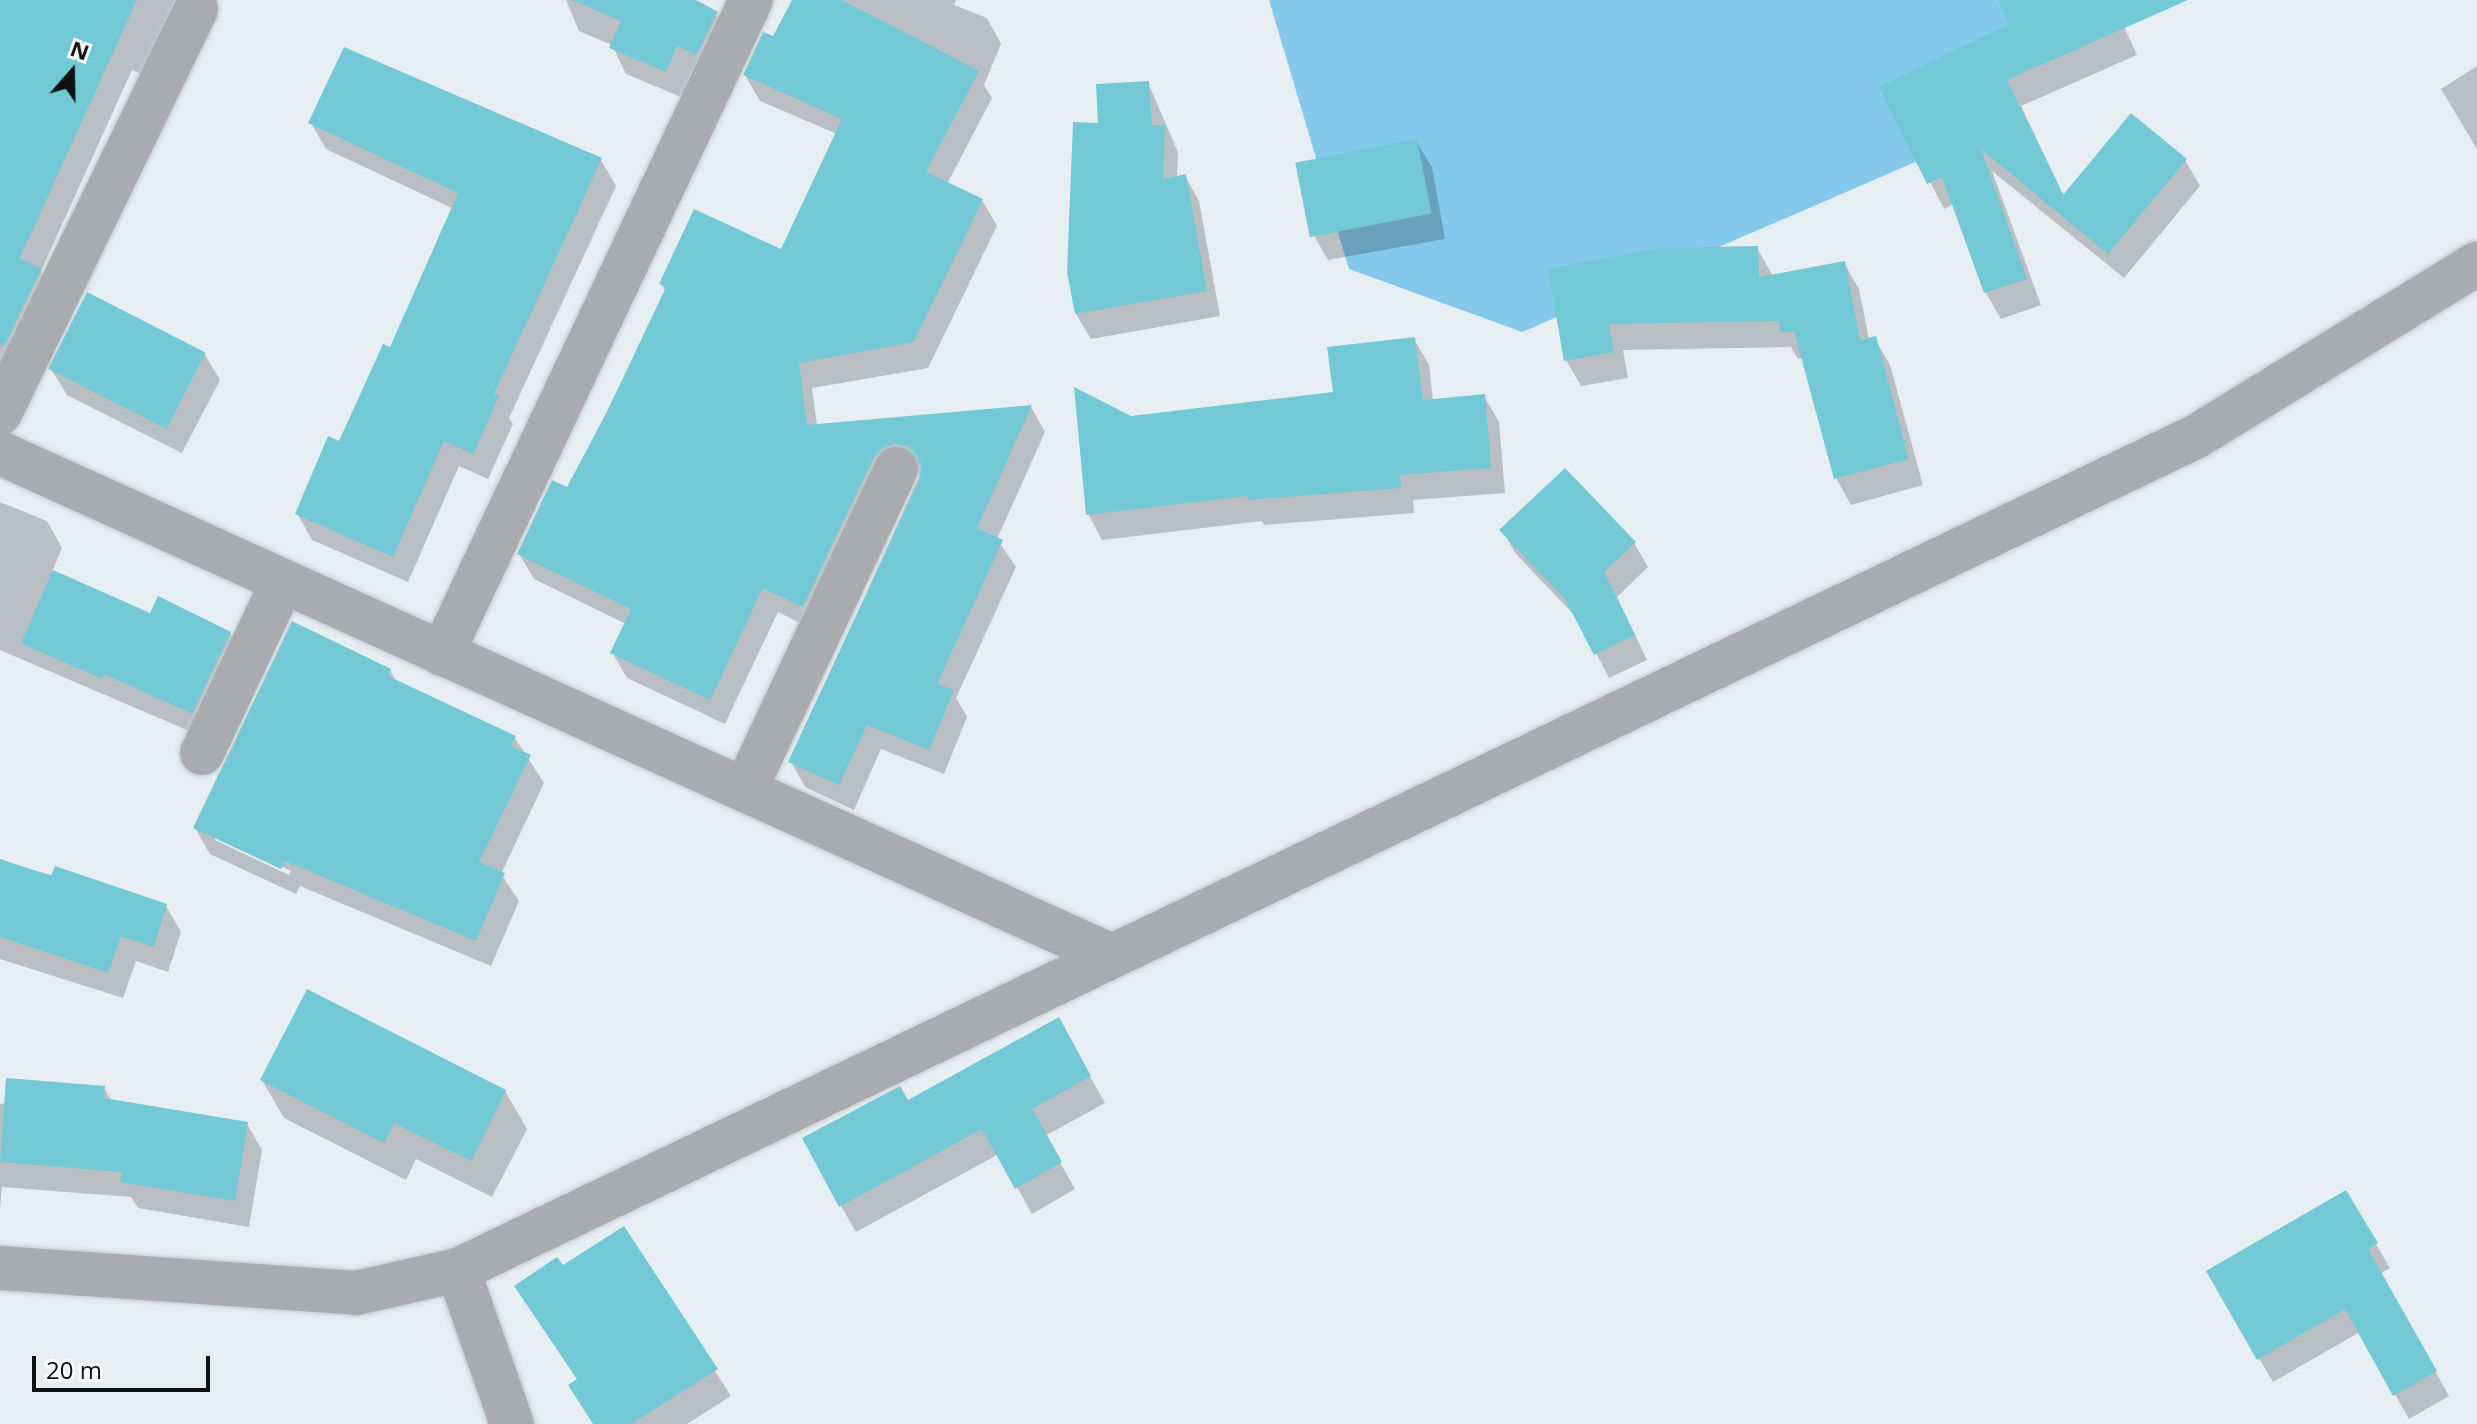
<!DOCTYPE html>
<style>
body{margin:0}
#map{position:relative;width:2477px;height:1424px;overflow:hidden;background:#e7eef2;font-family:"Open Sans",sans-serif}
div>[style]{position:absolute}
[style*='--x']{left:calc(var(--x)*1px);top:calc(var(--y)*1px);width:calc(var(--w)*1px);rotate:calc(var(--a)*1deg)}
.forest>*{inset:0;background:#84c9ec}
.shadow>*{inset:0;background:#0003}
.building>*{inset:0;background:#72c9d5;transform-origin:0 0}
.roads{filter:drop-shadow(0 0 2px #c4cace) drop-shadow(0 0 2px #c4cace)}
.minor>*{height:44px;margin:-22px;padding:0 22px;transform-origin:22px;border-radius:22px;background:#aaabae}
span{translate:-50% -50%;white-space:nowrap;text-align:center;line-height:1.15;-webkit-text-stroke:6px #f6fbfe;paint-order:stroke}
.north{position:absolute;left:32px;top:32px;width:80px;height:80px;-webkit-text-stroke:6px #f6fbfe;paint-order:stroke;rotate:20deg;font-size:22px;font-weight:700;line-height:32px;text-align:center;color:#0e1012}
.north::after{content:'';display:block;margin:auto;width:28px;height:36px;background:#0e1012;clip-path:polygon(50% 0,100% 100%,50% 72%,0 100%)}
.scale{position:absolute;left:32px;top:1356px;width:178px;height:36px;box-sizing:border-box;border:4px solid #0e1012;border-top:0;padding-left:10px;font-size:24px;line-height:28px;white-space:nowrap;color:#0e1012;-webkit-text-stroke:6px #f6fbfe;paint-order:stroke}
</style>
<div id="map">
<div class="forest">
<i style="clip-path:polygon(1269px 0,2032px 0,1934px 154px,1522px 332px,1349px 269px)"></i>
</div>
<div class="shadow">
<i style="clip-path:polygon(11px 0,175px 0,143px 75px,132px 70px,41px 271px,56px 297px,20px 371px,0 362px,0 26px)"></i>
<i style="clip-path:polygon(566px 0,684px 0,716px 14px,731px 40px,712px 80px,692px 71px,681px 97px,626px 74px,612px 45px,579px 31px)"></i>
<i style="clip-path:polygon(793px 0,956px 0,954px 5px,987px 18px,1001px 44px,984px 85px,992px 98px,947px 184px,982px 200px,997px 226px,928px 368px,812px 388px,817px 426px,1031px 407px,1045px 432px,997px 539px,1016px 567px,956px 698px,967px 717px,944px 774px,881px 749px,854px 810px,805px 787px,791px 762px,920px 474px,910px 469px,818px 632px,778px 612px,725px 724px,627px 678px,612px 652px,626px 624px,534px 579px,519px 554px,568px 490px,666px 292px,661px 284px,782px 252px,837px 134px,760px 101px,745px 75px,774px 39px)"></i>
<i style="clip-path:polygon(2000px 0,2112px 0,2137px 55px,2021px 106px,2064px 196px,2185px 160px,2200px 186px,2124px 278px,1992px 171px,2041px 305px,2001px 319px,1986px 293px,1954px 204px,1944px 209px,1882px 88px,2011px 25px)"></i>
<i style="clip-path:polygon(2477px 66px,2477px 149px,2441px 89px)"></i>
<i style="clip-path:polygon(1148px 83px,1178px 152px,1177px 178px,1185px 176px,1199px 201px,1220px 316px,1091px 339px,1076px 314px)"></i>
<i style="clip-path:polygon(311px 123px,601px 160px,616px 186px,509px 418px,513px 424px,488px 479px,459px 466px,408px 582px,312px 540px,297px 513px,391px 350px,454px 209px,326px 149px)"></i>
<i style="clip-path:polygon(1416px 141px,1432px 167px,1445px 239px,1328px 260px,1313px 234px)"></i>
<i style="clip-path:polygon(1757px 248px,1773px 276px,1844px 263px,1859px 289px,1869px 340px,1875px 339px,1890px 365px,1923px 485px,1851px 505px,1836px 478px,1803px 358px,1798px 359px,1791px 347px,1623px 350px,1628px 378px,1581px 386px,1566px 360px,1550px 270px)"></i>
<i style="clip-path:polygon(1414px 339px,1429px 365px,1433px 401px,1484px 396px,1499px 422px,1505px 493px,1413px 500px,1414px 513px,1264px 525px,1262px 521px,1102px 540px,1088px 514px,1130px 418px,1335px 393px)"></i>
<i style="clip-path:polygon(204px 353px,220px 380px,182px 453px,67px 395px,51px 369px)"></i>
<i style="clip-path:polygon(0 502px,47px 521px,62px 548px,52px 572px,151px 615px,230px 633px,245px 660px,208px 739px,0 650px)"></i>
<i style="clip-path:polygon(1502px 530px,1634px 543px,1648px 567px,1617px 597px,1647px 660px,1609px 678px,1578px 619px,1516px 554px)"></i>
<i style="clip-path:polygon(evenodd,390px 670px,397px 683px,515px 738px,544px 783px,501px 874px,519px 901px,491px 966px,300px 886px,296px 894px,210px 854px,195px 828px,390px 670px,215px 836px,291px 871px,289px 875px,215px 840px,215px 836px)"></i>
<i style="clip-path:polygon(0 861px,166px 906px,181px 932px,168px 972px,136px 961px,123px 998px,0 959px)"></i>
<i style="clip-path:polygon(1073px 1046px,1105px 1103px,1045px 1136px,1075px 1189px,1032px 1214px,999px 1154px,856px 1232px,841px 1206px,907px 1102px)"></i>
<i style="clip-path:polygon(262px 1080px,505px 1091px,527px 1129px,492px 1197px,416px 1159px,406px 1180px,284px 1118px)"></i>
<i style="clip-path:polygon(104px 1088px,112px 1101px,247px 1124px,262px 1150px,249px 1227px,138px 1208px,131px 1197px,2px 1187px,0 1208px,0 1104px)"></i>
<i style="clip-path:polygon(2345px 1192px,2390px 1268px,2380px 1274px,2449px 1396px,2409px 1419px,2360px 1332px,2273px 1382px,2209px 1272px)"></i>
<i style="clip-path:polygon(624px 1229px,731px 1396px,687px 1424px,594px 1424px,578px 1381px,517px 1287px,562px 1268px)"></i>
</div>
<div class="building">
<i style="clip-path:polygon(0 0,137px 0,20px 258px,42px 269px,5px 346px,0 344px)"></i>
<i style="clip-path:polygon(572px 0,696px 0,718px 12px,697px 55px,677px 46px,666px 72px,609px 48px,621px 21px)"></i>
<i style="clip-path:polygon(792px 0,842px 0,979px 71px,926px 172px,983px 199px,914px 342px,799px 363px,807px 425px,1032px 405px,977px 528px,1003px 540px,937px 684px,954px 690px,929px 750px,867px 725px,839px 785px,788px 762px,919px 480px,921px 466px,907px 447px,893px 444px,874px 458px,803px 607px,763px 588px,710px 700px,610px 653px,631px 609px,517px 554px,552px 480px,567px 487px,608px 410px,666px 287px,659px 284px,694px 209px,781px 249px,842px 119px,743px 75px,763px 32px,773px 36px)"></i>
<i style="clip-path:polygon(1998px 0,2188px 0,2007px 80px,2063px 195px,2131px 113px,2187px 159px,2108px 254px,1981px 149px,2027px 279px,1984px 293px,1942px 177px,1927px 184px,1879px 87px,2009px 24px)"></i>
<i style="clip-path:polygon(344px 47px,602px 158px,494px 394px,499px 396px,473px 454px,444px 441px,393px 557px,295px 514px,328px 436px,339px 441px,383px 344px,390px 347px,458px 193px,308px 123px)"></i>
<i style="clip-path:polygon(1149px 81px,1152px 125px,1165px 125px,1163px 179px,1186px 174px,1207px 291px,1075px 314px,1067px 272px,1073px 122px,1098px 123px,1096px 84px)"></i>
<i style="left:1417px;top:139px;width:76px;height:124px;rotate:79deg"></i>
<i style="clip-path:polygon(1758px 246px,1759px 277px,1845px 261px,1860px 340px,1876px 336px,1909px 459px,1834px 479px,1794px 331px,1781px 333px,1779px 321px,1609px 324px,1614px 352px,1564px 361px,1548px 269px,1659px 248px)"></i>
<i style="left:87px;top:292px;width:133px;height:86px;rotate:27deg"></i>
<i style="clip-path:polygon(1415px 337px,1423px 400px,1485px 394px,1491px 468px,1400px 475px,1401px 488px,1248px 500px,1247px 496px,1086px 515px,1074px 387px,1131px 416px,1333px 392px,1327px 347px)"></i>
<i style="clip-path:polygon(1565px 468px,1636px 542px,1604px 572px,1635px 635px,1594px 655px,1565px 599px,1499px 530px)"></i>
<i style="clip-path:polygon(53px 570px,150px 613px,158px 596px,231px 632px,193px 714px,104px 674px,102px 679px,21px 643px)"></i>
<i style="clip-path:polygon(292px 621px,391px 669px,388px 676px,516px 736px,511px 746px,531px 755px,479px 862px,505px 873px,476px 941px,285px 861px,281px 869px,193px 828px)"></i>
<i style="clip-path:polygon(0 859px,51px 876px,55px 866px,167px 904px,154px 947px,121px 936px,108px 973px,0 937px)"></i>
<i style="clip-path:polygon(307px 989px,506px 1090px,471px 1161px,394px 1123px,384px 1143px,260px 1080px)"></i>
<i style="clip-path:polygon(1059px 1017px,1091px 1076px,1032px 1109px,1062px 1162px,1015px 1189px,982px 1129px,839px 1207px,802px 1138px,900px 1086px,908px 1100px)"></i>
<i style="clip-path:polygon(6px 1078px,105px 1086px,104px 1098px,248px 1122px,235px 1201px,120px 1182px,122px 1172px,0 1162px)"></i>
<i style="clip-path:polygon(2346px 1190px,2378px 1243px,2368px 1249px,2437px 1371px,2393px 1396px,2345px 1309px,2257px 1360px,2206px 1271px)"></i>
<i style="clip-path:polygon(624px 1226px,718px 1369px,631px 1424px,593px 1424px,568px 1385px,577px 1379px,514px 1286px,557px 1257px,563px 1265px)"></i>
</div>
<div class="roads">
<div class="minor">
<i style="--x:0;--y:413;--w:449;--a:-64.1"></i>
<i style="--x:0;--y:453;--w:1220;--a:24.34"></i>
<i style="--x:442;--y:654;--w:723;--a:-64.71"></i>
<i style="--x:202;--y:753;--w:190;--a:-64.8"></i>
<i style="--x:745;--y:790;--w:355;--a:-64.8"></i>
<i style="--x:0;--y:1268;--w:357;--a:4"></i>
<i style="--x:356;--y:1293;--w:105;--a:-12.7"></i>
<i style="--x:458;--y:1270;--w:1929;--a:-25.62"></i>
<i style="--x:2197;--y:436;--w:329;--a:-31.6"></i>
<i style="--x:458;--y:1270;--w:163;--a:70.7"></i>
</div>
</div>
<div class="north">N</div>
<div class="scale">20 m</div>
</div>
